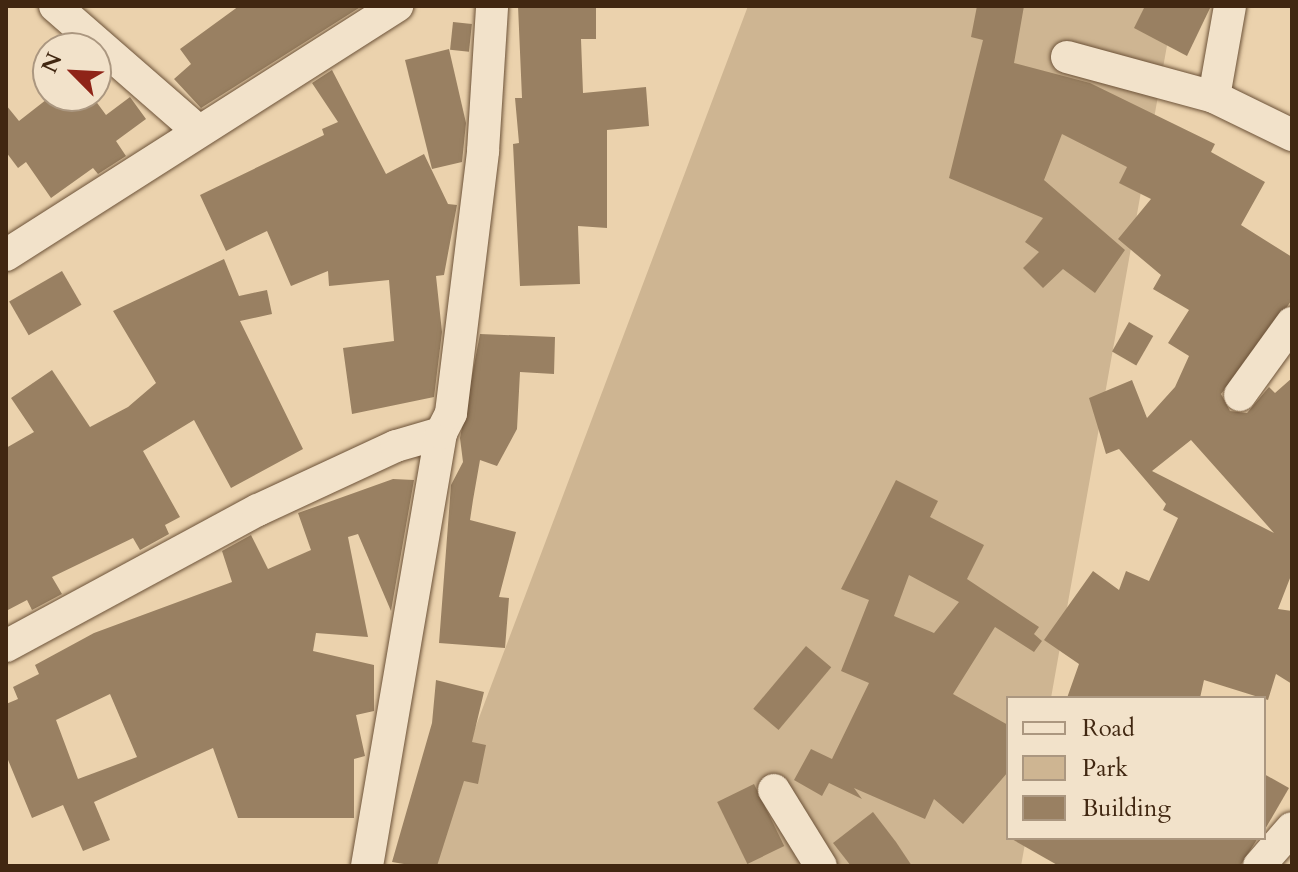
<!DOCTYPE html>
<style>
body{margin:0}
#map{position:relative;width:1298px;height:872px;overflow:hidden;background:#ebd2ad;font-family:Cardo,serif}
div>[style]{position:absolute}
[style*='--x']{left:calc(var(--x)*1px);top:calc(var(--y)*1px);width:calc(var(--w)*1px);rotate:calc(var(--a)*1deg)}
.green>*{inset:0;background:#ceb592}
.building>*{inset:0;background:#998062;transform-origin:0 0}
.roads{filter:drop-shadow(0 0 2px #6c5238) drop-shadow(0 0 2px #6c5238)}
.street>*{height:32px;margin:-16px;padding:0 16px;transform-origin:16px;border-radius:16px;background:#f2e2ca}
span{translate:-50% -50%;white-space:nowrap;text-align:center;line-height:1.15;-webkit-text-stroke:6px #f2e2ca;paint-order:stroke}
.frame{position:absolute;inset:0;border:8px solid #412711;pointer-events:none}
.legend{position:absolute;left:1006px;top:696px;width:260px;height:144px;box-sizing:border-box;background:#f2e2ca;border:2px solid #ab9780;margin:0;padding:10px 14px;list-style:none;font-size:24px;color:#412711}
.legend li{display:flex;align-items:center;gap:16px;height:40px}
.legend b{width:40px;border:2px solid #ab9780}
.north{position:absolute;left:32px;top:32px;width:80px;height:80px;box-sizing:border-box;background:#f2e2ca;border:2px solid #ab9780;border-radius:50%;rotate:294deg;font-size:22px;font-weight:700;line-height:32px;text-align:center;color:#412711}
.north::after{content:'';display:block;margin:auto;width:28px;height:36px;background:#8f2418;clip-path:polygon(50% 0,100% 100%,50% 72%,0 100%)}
</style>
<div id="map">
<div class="green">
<i style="clip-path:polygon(748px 6px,1174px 6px,1051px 698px,1008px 698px,1008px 838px,1026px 838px,1021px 866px,423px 866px)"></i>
</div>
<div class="building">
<i style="clip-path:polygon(239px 6px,362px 6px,201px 108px,174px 79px,191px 64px,180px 49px)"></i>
<i style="clip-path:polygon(518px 6px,596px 6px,596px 39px,581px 39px,583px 93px,646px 87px,649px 126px,607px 130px,607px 228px,578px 226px,580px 284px,520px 286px,513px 144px,519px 143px,515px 98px,522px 98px)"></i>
<i style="clip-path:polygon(evenodd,977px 6px,1024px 6px,1014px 63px,1090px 83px,1215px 144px,1211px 152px,1265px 182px,1241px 225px,1292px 257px,1292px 300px,1221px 394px,1230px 411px,1247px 413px,1269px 387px,1275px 393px,1292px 378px,1292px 573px,1278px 609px,1292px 611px,1292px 684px,1276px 674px,1268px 700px,1204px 680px,1200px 698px,1067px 698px,1079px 664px,1044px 640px,1093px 571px,1119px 590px,1126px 571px,1149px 581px,1178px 518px,1163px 510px,1166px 504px,1119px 449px,1106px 454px,1089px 398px,1132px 380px,1147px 418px,1175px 387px,1189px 356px,1168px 343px,1189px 310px,1153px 289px,1161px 275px,1118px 239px,1151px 199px,1119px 183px,1127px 167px,1062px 134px,1044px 180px,1125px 250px,1095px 293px,1063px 269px,1043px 288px,1023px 268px,1039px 252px,1025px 242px,1043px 218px,949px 178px,983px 40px,971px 37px,977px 6px,1191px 440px,1274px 533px,1152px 471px,1191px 440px)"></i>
<i style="clip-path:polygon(1145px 6px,1211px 6px,1187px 56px,1134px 28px)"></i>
<i style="left:453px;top:22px;width:19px;height:28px;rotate:6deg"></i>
<i style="clip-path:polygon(449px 49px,466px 123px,462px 162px,432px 169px,405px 60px)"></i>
<i style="clip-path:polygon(332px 70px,386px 174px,424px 154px,448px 204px,457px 205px,444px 275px,436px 276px,442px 332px,434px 397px,352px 414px,343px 348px,394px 341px,389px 280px,329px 286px,328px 271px,291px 286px,267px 231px,226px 251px,200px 195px,324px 135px,322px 129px,338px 122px,312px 83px)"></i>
<i style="clip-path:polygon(51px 96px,92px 96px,106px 115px,130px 97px,146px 119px,116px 141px,126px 156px,98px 174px,93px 168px,51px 198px,26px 162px,18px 168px,6px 152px,6px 105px,19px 121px)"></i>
<i style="clip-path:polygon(224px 259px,239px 296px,267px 290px,272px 314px,240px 321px,303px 449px,231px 488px,194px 420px,143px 451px,180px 517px,165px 525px,169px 534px,140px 550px,133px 538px,52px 577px,62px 594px,32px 610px,27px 600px,6px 611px,6px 448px,34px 432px,11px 398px,52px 370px,90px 427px,128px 407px,156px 383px,113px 311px)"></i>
<i style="left:62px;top:271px;width:39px;height:61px;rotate:60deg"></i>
<i style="left:1129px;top:322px;width:28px;height:34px;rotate:30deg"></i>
<i style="clip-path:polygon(480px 334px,555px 337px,554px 374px,520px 372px,517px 429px,497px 466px,480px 460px,473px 500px,470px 520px,516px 532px,499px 597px,509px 598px,505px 648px,439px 643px,451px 485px,463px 462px,460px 438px)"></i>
<i style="clip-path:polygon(evenodd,393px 479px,414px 480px,391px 611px,358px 534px,348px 537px,368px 637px,316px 633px,313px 651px,374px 665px,374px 711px,356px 715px,365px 756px,354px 759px,354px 818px,238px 818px,213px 748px,94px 802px,110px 840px,83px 851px,63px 805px,32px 818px,6px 755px,6px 704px,18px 699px,13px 687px,39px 674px,35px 665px,94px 633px,232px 582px,222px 551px,251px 535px,268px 569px,311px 550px,298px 513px,393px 479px,110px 694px,137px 757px,78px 779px,56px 720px,110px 694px)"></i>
<i style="clip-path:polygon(evenodd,896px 480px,938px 501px,930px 517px,984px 545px,967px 579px,1039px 627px,1034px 634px,1042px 641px,1034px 652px,995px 627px,953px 694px,1008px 725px,1008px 772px,963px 824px,934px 799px,925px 819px,854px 788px,862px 799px,829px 783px,822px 796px,794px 780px,811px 749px,832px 759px,869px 683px,841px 671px,869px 600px,841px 589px,896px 480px,909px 575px,959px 602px,934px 633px,894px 616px,909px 575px)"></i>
<i style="left:806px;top:646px;width:33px;height:82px;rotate:40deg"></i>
<i style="clip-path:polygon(436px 680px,484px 692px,472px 742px,486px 745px,478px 784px,464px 781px,437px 866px,416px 866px,392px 862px,432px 723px)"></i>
<i style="clip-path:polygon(1264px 774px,1289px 788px,1264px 831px)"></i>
<i style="left:754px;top:784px;width:69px;height:41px;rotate:64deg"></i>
<i style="clip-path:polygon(873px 812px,896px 842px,912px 866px,851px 866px,833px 843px)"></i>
<i style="clip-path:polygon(1010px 838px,1258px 838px,1240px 866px,1059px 866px)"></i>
</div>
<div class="roads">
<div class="street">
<i style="--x:55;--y:6;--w:187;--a:41.1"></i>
<i style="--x:1067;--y:57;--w:152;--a:15.2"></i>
<i style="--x:1214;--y:97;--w:87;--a:26"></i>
<i style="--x:1214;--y:97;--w:92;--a:-80"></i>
<i style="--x:6;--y:255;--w:464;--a:-32.5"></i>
<i style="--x:1240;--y:395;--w:89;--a:-54.2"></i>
<i style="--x:6;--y:646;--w:286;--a:-28.4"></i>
<i style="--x:258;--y:510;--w:152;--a:-24.9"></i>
<i style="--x:396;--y:446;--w:47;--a:-16.1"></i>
<i style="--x:774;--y:790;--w:89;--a:58.3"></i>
<i style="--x:367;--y:866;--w:439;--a:-80.3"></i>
<i style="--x:441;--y:433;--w:22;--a:-63"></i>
<i style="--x:451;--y:413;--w:264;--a:-83"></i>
<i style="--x:483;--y:151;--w:145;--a:-86.4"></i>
<i style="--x:1259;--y:866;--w:50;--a:-49"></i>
</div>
</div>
<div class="frame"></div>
<ul class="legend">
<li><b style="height:10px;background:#f2e2ca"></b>Road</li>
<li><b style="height:22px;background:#ceb592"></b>Park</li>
<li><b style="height:22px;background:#998062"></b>Building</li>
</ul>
<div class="north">N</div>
</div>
